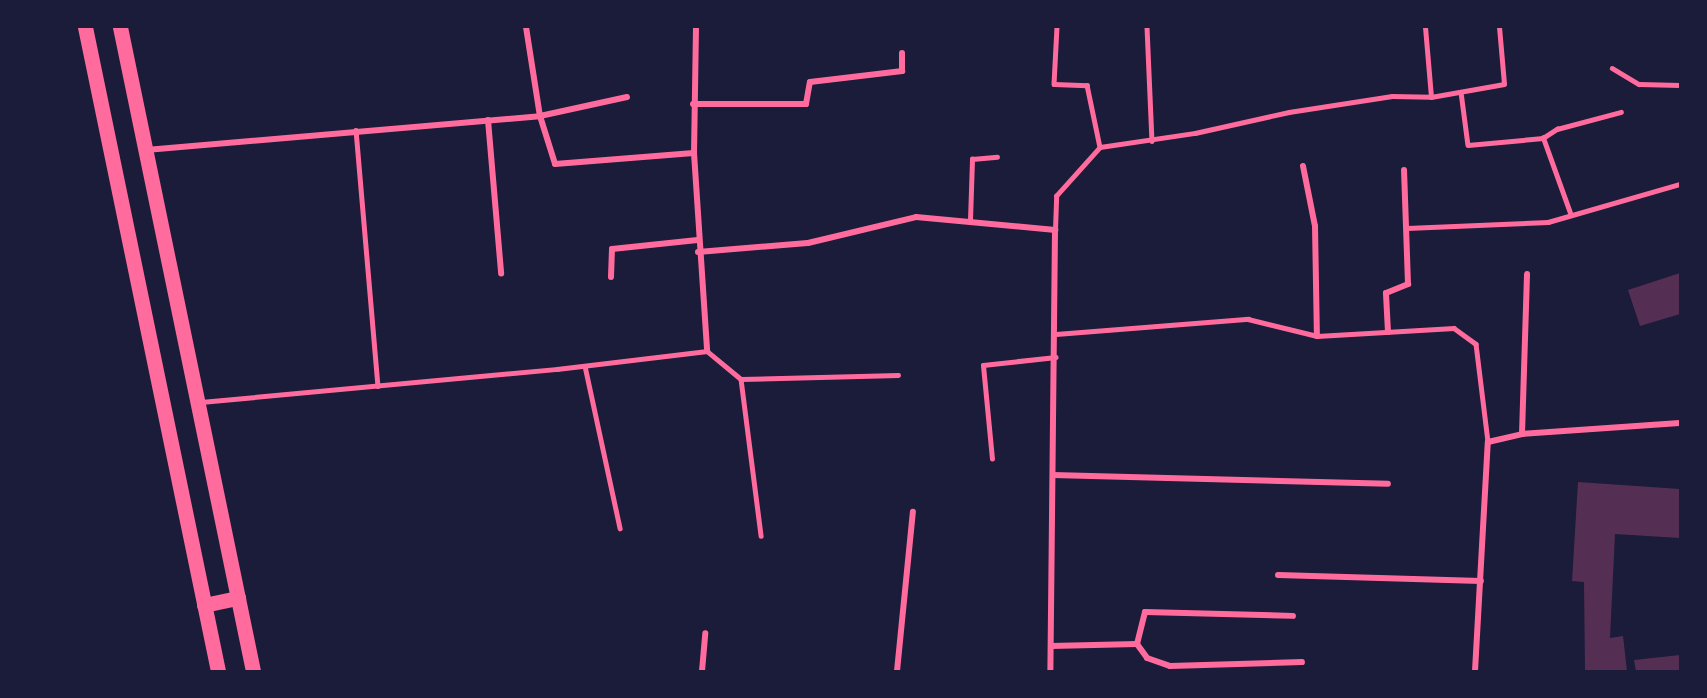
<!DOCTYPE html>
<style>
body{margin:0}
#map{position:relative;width:1707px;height:698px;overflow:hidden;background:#1b1b3a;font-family:Rubik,sans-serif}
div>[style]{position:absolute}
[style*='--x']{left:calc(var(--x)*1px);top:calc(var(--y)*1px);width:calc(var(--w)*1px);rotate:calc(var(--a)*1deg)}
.building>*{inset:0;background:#542f53}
.service>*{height:4.5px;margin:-2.25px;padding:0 2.25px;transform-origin:2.25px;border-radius:2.25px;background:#ff6b9d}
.minor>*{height:6px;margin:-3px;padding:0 3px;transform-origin:3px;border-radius:3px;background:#ff6b9d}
.primary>*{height:15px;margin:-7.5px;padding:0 7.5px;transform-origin:7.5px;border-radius:7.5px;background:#ff6b9d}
span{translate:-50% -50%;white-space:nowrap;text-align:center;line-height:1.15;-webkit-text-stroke:4.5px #1b1b3a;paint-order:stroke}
.frame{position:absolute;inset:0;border:28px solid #1b1b3a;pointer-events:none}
</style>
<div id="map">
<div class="building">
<i style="clip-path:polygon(1680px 273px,1680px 314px,1640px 326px,1628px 290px)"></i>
<i style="clip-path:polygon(1578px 482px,1680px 489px,1680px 538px,1615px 534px,1610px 638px,1623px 636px,1627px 671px,1585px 671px,1584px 582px,1572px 581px)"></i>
<i style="clip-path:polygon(1680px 655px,1680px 671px,1636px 671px,1634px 660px)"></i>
</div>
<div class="service">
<i style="--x:1057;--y:27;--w:57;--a:93"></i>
<i style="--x:1054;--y:84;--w:33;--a:2"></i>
<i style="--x:1087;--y:85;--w:63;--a:78.2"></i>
<i style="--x:1147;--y:27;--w:114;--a:87.5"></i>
<i style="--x:1612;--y:68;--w:31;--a:31"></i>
<i style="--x:1639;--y:84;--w:41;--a:1.4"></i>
<i style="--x:1461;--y:92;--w:53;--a:82.5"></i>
<i style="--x:1468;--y:145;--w:75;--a:-5.3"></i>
<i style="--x:1431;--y:97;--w:74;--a:-10.1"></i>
<i style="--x:1504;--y:84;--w:57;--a:-95"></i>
<i style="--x:356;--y:130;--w:257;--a:85.1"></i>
<i style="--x:1570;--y:213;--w:80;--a:-109.8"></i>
<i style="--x:1543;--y:138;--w:17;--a:-33"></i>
<i style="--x:1557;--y:129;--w:66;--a:-14.9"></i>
<i style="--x:970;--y:220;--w:61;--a:-88.1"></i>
<i style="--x:972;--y:159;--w:25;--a:-5"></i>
<i style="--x:1407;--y:228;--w:141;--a:-2.4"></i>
<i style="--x:1548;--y:222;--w:137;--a:-16.1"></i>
<i style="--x:1055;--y:230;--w:34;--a:-88"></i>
<i style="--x:1056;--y:196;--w:66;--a:-48.1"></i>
<i style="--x:1100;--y:147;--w:96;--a:-8.4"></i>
<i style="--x:1195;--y:133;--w:96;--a:-12.6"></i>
<i style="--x:1289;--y:112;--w:104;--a:-8.8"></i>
<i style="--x:1392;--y:96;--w:39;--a:1"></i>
<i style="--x:1431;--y:97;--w:70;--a:-94.9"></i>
<i style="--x:1056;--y:334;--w:193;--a:-4.5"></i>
<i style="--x:1248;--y:319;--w:71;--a:13.8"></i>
<i style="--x:1317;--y:336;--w:137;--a:-3.3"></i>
<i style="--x:1454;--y:328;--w:27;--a:36"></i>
<i style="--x:1476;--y:344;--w:99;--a:83"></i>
<i style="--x:585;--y:366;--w:166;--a:77.8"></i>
<i style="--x:741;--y:379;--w:158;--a:82.7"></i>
<i style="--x:201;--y:402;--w:358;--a:-5.3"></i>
<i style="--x:557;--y:369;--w:151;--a:-6.8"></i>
<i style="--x:707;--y:351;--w:44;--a:39.5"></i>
<i style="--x:741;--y:379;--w:157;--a:-1.5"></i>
<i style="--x:992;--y:459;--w:94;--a:-95.5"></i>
<i style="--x:983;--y:365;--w:73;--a:-6.3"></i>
</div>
<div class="minor">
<i style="--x:526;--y:27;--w:90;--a:81.1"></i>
<i style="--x:540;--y:116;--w:50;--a:72.6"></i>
<i style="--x:555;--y:164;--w:139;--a:-4.5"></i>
<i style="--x:696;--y:27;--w:126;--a:90.9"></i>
<i style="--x:694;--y:153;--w:198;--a:86.2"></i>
<i style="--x:693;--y:104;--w:113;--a:0"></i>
<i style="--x:806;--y:104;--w:22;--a:-80"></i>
<i style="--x:810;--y:82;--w:93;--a:-6.8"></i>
<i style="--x:902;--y:71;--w:18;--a:-90"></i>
<i style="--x:488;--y:120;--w:154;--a:85.1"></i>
<i style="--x:146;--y:150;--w:395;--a:-4.9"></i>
<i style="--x:540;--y:116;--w:89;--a:-12.3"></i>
<i style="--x:1303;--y:166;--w:61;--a:78.7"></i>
<i style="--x:1315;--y:226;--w:110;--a:89"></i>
<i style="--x:698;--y:252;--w:110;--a:-4.7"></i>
<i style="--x:808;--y:243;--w:111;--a:-13.5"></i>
<i style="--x:916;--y:217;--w:140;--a:5.3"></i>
<i style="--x:1055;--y:230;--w:441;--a:90.6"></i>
<i style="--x:611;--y:277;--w:28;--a:-88"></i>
<i style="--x:612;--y:249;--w:86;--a:-6"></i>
<i style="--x:1388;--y:332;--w:39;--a:-93"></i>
<i style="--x:1386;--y:293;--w:24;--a:-22"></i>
<i style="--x:1408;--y:284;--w:114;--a:-92"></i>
<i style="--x:1522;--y:434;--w:160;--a:-88.2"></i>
<i style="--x:1053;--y:475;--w:335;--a:1.5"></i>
<i style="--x:1278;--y:575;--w:203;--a:1.7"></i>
<i style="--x:1137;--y:644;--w:33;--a:-76"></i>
<i style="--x:1145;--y:612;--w:148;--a:1.5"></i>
<i style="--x:1051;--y:646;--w:86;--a:-1.3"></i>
<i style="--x:1137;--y:644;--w:17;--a:54"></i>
<i style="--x:1147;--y:658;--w:24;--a:19"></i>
<i style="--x:1170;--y:666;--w:132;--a:-1.7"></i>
<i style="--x:702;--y:671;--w:38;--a:-85"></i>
<i style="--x:897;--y:671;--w:160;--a:-84.3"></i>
<i style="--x:1475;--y:671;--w:229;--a:-86.8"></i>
<i style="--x:1488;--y:442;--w:35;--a:-13"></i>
<i style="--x:1522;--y:434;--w:158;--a:-4"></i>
</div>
<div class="primary">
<i style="--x:85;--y:27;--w:658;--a:78.33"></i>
<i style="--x:120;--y:27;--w:658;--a:78.33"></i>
<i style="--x:204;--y:605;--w:35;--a:-12"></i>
</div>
<div class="frame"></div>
</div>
